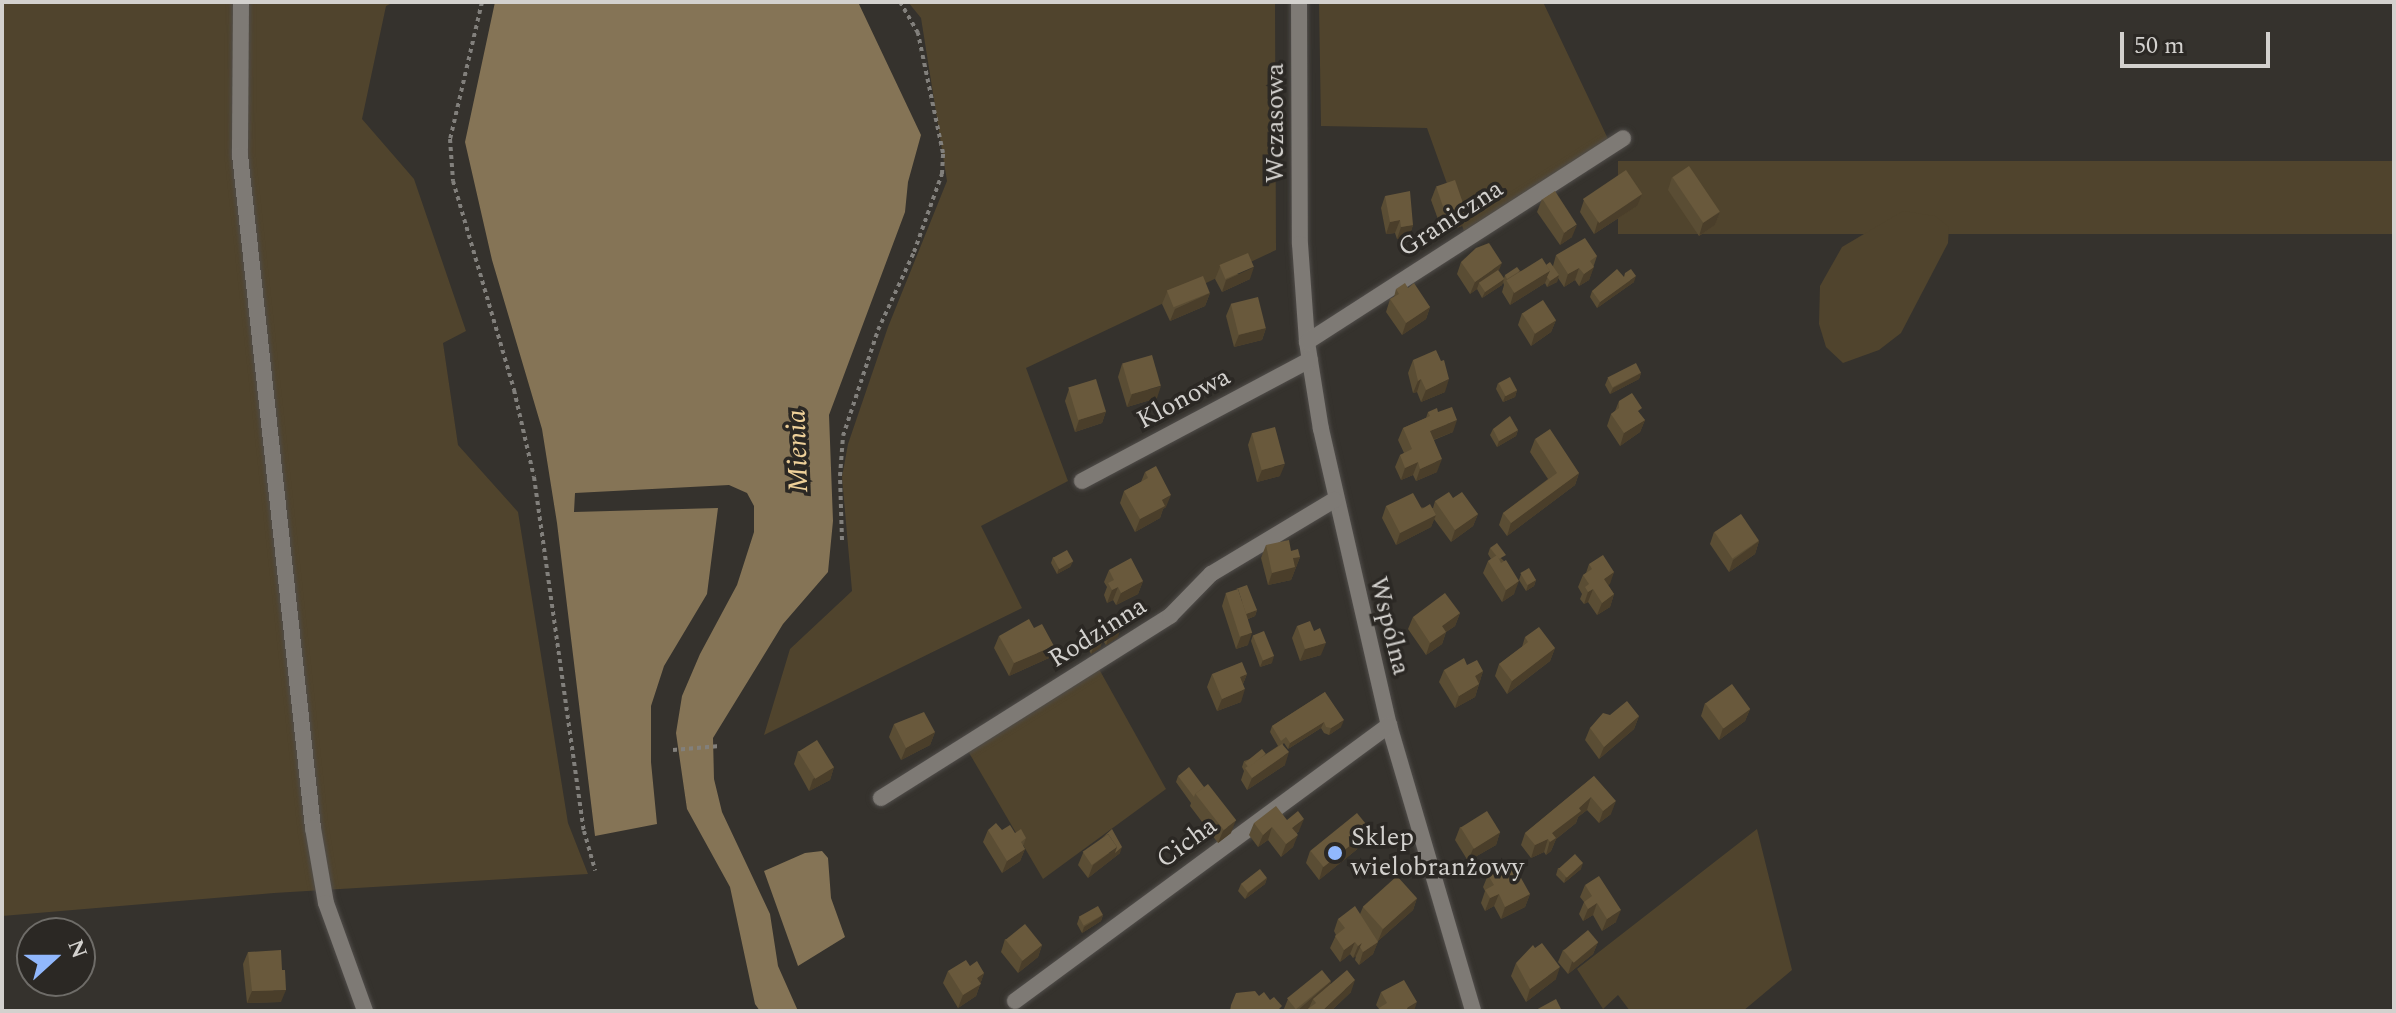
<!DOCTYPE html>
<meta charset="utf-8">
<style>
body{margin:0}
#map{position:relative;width:2396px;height:1013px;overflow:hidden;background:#35322d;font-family:Spectral,serif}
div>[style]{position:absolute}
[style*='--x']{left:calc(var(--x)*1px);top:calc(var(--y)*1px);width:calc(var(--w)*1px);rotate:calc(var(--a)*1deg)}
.green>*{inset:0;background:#50442d;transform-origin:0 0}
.water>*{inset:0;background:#857456}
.path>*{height:4px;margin-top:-2px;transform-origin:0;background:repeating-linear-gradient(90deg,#82807c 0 4px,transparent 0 8px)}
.roads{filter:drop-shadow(0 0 2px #504d4a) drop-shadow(0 0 2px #504d4a)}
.street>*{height:16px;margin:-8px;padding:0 8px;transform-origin:8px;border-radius:8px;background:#7e7a75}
.wall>*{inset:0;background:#5a4d34}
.shaded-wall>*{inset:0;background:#4a3e2a}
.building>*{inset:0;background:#69593c;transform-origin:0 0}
.dots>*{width:22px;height:22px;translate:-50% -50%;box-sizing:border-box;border:4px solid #2b2824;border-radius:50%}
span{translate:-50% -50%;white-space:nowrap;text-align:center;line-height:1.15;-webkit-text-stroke:7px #2b2824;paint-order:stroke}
.street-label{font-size:26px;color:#d3d1ce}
.poi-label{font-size:26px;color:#d3d1ce}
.left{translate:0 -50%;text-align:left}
.water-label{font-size:28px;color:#efd19a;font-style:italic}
.frame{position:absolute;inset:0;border:4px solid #d3d1ce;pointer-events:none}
.north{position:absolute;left:16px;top:917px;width:80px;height:80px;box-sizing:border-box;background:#2b2824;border:2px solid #6e6c68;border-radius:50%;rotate:69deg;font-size:22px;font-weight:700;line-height:32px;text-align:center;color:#d3d1ce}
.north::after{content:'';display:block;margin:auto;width:28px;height:36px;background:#91b8fd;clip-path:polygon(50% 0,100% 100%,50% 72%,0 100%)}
.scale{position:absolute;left:2120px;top:32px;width:150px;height:36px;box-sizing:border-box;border:4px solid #d3d1ce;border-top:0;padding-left:10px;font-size:24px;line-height:28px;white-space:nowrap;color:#d3d1ce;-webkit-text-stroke:6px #2b2824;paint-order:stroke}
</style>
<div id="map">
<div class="green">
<i style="clip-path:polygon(2px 2px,394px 2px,386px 6px,362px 119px,414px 179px,466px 331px,443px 343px,458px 445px,518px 512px,568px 823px,588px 874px,274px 893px,2px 916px)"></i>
<i style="clip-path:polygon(908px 2px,1275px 2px,1276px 250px,1026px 368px,1068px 481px,981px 526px,1022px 608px,764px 735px,790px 649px,852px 591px,842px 477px,848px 444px,888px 327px,947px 181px,921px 18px)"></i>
<i style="clip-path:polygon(1319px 2px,1543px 2px,1609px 141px,1464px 231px,1427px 128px,1321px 126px)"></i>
<i style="left:2394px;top:161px;width:73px;height:776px;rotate:90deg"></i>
<i style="clip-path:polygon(1903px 211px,1935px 216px,1949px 227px,1948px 243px,1901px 333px,1879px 350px,1843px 363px,1826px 347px,1819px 324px,1820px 286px,1842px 247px)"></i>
<i style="clip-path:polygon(1099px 669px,1166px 789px,1043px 879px,968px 751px)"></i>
<i style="clip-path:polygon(1757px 829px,1792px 970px,1743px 1011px,1630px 1011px,1618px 995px,1603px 1009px,1577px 969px)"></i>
</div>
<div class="water">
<i style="clip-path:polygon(495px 2px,858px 2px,921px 135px,908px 182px,905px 212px,829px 415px,833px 521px,828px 572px,783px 624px,713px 738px,714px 779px,722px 812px,770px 914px,778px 966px,798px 1011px,760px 1011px,755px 1004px,730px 887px,687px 809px,676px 733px,682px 696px,700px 654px,737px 585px,754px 532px,754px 506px,747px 493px,729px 485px,575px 493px,574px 512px,718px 508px,707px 594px,664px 666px,651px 706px,651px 762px,657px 824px,595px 836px,557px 523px,542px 429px,492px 260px,465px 142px)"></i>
<i style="clip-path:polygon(822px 851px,828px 858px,831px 898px,845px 937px,798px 966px,764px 871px,805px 853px)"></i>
</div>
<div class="path">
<i style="--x:482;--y:2;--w:141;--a:103.1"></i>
<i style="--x:450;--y:139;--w:42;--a:85.9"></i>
<i style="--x:453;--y:181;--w:218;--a:73.7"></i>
<i style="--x:514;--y:390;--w:89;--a:77.1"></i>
<i style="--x:534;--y:477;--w:358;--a:82"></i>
<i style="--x:584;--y:831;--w:41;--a:74.2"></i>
<i style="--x:842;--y:540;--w:64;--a:-91.8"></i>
<i style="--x:840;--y:476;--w:40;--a:-85.7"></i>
<i style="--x:843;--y:436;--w:112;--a:-71.7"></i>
<i style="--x:878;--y:330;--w:86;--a:-65.2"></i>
<i style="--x:914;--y:252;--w:83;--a:-70.3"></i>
<i style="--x:942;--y:174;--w:21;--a:-87"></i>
<i style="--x:943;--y:153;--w:123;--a:-101.8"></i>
<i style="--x:918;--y:33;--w:36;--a:-120"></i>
<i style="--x:673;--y:750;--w:47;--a:-4.9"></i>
</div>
<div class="roads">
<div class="street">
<i style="--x:241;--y:2;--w:153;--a:90.4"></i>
<i style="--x:240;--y:155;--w:677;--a:83.81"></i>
<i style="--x:313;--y:828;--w:76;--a:80.2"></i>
<i style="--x:326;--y:903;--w:115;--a:70.1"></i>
<i style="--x:1299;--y:2;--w:242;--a:89.8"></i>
<i style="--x:1300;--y:244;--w:98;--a:85.9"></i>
<i style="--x:1307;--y:342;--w:88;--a:80.9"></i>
<i style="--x:1321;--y:429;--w:304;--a:77.1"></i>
<i style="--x:1389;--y:725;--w:298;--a:73.6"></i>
<i style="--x:1307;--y:342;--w:376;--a:-32.8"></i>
<i style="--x:1082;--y:481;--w:258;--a:-28"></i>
<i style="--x:881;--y:798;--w:342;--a:-32.2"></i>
<i style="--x:1170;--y:616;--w:59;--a:-45.7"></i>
<i style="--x:1211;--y:574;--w:144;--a:-31"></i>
<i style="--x:1015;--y:1001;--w:465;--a:-36.4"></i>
</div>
</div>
<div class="wall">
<i style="clip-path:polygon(1672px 177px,1720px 212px,1715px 225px,1699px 236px,1668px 190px)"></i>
<i style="clip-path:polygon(1436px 187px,1462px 226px,1443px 233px,1431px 200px)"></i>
<i style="clip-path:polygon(1385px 196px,1413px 225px,1409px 237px,1397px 239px,1395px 233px,1386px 234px,1381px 208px)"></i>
<i style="clip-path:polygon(1542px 199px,1572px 237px,1560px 245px,1537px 212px)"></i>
<i style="clip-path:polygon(1584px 200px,1637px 206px,1594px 234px,1580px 212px)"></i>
<i style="clip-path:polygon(1556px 255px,1597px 256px,1589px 280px,1579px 286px,1575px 280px,1564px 287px,1558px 278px,1557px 282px,1547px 287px,1545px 283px,1510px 305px,1502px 292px,1504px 285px,1503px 282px,1502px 285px,1482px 298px,1477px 289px,1470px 294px,1457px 274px,1461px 262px,1499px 271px,1504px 278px,1505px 275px,1546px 265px,1553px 266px)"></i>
<i style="clip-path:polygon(1220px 267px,1250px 279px,1222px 292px,1215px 279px)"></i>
<i style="clip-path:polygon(1624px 277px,1634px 282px,1597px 308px,1590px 297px,1592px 291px)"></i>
<i style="clip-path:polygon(1396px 289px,1430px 307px,1426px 319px,1402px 335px,1386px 312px,1390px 299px,1394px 297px)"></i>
<i style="clip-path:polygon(1167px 292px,1210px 293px,1205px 306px,1170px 321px,1162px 304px)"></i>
<i style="clip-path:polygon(1231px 304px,1266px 328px,1262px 340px,1234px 347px,1226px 316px)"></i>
<i style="clip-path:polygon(1522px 313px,1556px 320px,1551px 332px,1531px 346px,1518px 325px)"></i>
<i style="clip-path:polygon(1413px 360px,1445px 392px,1421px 402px,1417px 392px,1413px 393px,1408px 373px)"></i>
<i style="clip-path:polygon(1122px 364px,1157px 398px,1127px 407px,1118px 377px)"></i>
<i style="clip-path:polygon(1641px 373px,1639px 379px,1610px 394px,1605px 385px,1608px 378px)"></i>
<i style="clip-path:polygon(1498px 383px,1517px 390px,1515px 397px,1503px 402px,1496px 389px)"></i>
<i style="clip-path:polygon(1069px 389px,1106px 411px,1102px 423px,1075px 432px,1065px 401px)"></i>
<i style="clip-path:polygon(1619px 401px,1645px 420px,1640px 432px,1620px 446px,1607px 426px,1611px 414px,1615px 411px)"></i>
<i style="clip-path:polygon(1428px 412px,1438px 412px,1453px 432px,1434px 440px,1437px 472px,1416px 481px,1413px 475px,1401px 480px,1395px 467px,1400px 455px,1404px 453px,1398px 440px,1403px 428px,1426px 418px)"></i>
<i style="clip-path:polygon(1493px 429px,1518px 430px,1516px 436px,1497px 447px,1490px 435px)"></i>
<i style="clip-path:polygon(1252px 433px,1280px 476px,1257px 482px,1248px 445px)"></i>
<i style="clip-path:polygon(1535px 439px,1579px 473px,1575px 485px,1507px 536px,1499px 525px,1503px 513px,1548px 479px,1530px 452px)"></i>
<i style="clip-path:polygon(1145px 472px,1166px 507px,1163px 509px,1160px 518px,1135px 532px,1120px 503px,1124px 491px,1141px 482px)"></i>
<i style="clip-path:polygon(1453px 498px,1478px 514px,1473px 526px,1451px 542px,1434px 519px,1431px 527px,1396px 545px,1382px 518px,1386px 506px,1433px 508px,1435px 501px)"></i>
<i style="clip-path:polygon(1714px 532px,1759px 541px,1755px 554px,1729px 572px,1710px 544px)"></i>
<i style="clip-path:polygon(1266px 545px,1291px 551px,1300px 557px,1291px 580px,1268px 585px,1261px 558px)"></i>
<i style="clip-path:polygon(1490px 548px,1504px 561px,1517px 579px,1514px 594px,1502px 602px,1483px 573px,1488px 561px,1491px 559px,1488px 554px)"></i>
<i style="clip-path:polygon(1053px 557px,1073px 561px,1070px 567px,1057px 574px,1051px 563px)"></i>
<i style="clip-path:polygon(1589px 564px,1614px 572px,1608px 585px,1614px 594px,1610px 607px,1597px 615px,1588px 602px,1584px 604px,1580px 599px,1582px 594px,1578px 587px,1583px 575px,1586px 573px)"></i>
<i style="clip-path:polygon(1109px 570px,1143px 581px,1138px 594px,1116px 605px,1113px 600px,1107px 603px,1104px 595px,1107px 587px,1104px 582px)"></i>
<i style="clip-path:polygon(1521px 574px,1536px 580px,1534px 586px,1526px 591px,1519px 580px)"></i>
<i style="clip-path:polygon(1226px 593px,1257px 610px,1255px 616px,1248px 619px,1248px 645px,1236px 649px,1222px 606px)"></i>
<i style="clip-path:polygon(1460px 613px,1455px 626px,1446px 632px,1442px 644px,1426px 655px,1408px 629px,1413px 617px)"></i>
<i style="clip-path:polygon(1297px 626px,1314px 631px,1321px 655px,1300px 661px,1292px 638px)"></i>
<i style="clip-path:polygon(1104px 631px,1118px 637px,1106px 645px,1101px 638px)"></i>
<i style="clip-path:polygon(1253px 635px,1272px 663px,1260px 667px,1251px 641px)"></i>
<i style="clip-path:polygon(999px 636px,1049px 658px,1009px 676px,994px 648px)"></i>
<i style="clip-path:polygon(1525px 637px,1555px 648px,1550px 661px,1507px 694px,1495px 676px,1499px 664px,1522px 647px)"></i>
<i style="clip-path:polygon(1089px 640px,1102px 642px,1100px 648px,1091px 654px,1087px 646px)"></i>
<i style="clip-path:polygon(1444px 670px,1483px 671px,1475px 697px,1455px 708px,1439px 682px)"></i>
<i style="clip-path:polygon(1212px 674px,1247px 674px,1243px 684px,1241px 702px,1217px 711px,1207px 687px)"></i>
<i style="clip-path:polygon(1325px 692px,1341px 727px,1329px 735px,1324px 733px,1321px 728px,1288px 749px,1284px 743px,1283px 744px,1285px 765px,1247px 790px,1241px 780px,1244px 771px,1242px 767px,1244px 761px,1266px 754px,1278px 746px,1270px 732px,1272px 726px)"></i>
<i style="clip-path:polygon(1705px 703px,1750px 709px,1745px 721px,1719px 740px,1701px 716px)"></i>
<i style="clip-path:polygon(1610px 715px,1639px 716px,1634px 729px,1599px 759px,1585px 740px,1590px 728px)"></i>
<i style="clip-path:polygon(894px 724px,935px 732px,930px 745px,901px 760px,889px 737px)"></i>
<i style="clip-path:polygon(798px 751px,834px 767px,830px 780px,809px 791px,794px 764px)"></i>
<i style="clip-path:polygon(1178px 776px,1204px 787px,1231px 833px,1218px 843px,1190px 806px,1191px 803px,1176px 782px)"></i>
<i style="clip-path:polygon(1594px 776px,1611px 814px,1599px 823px,1587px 810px,1578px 817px,1576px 823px,1556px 839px,1551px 851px,1546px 855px,1544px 852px,1531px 858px,1521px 845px,1525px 833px)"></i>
<i style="clip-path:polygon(1287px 820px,1299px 831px,1297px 833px,1293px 847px,1281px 857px,1268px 840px,1258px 847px,1249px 835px,1254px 823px)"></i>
<i style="clip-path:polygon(1460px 827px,1500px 832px,1496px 845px,1468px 861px,1455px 840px)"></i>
<i style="clip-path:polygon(988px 830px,1015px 833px,1026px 838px,1023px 846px,1025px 849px,1020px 861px,1002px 873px,983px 842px)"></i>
<i style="clip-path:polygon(1366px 842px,1319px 880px,1306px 863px,1310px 851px)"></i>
<i style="clip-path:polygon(1083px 853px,1120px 853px,1088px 878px,1078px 865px)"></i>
<i style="clip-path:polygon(1558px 868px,1581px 869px,1564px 883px,1556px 875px)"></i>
<i style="clip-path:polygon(1488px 875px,1530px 894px,1525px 907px,1501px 919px,1494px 906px,1485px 911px,1481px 903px,1485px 891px,1483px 887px)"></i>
<i style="clip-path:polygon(1267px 878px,1265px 884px,1245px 899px,1238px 891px,1241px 884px)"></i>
<i style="clip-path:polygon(1585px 885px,1616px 922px,1602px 931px,1593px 915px,1583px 921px,1579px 914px,1584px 902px,1580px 897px)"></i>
<i style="clip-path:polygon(1417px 898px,1413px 910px,1378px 941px,1373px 954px,1359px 965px,1355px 960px,1356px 956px,1353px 958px,1350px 954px,1340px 962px,1330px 948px,1336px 935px,1334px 931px,1338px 919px,1360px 914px,1363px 907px)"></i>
<i style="clip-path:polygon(1103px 915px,1101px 921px,1082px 933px,1077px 924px,1079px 918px)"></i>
<i style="clip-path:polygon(1005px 939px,1042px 945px,1038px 957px,1018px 973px,1001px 952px)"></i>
<i style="clip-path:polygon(1598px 942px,1593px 954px,1568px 974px,1558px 962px,1563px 950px)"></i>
<i style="clip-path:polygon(248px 952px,281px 1002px,247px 1003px,243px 964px)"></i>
<i style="clip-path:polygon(1516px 963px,1556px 979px,1526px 1002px,1511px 976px)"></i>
<i style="clip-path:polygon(970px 966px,984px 973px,976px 996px,958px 1008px,943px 983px,948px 971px)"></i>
<i style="clip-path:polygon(1331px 981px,1330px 984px,1351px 992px,1331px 1011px,1283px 1011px,1288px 999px)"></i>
<i style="clip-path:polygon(1381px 992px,1414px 1011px,1378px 1011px,1379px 1009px,1376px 1005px)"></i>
</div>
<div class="shaded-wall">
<i style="clip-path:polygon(1642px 194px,1637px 206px,1594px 234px,1598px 221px)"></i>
<i style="clip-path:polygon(1720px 212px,1715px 225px,1699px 236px,1703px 223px)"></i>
<i style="clip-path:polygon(1467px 214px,1462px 226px,1443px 233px,1447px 221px)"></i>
<i style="clip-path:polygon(1400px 220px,1395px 233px,1386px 234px,1390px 222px)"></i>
<i style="clip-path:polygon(1413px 225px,1409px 237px,1397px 239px,1401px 227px)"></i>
<i style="clip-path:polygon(1577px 225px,1572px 237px,1560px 245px,1564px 233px)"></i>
<i style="clip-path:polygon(1502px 263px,1497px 275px,1479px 283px,1477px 289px,1470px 294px,1475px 282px)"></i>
<i style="clip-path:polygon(1254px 267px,1250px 279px,1222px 292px,1226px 280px)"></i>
<i style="clip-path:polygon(1594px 267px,1589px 280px,1579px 286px,1584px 274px)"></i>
<i style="clip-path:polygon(1579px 268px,1575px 280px,1564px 287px,1568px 274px)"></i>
<i style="clip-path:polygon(1550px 271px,1545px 283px,1510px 305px,1514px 292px)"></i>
<i style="clip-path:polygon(1559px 275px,1557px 282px,1547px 287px,1550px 281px)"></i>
<i style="clip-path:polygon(1636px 276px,1634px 282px,1597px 308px,1600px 302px)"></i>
<i style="clip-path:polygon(1504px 279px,1502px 285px,1482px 298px,1485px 292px)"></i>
<i style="clip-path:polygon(1210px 293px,1205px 306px,1170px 321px,1175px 309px)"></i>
<i style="clip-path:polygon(1430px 307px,1426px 319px,1402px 335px,1406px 323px)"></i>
<i style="clip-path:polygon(1556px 320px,1551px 332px,1531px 346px,1535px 333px)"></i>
<i style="clip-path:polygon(1266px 328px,1262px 340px,1234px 347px,1239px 335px)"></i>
<i style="clip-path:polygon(1641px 373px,1639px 379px,1610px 394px,1613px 388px)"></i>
<i style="clip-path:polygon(1421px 379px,1417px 392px,1413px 393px,1418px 381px)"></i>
<i style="clip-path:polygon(1449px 379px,1445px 392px,1421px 402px,1426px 390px)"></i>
<i style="clip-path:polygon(1161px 386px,1157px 398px,1127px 407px,1132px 394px)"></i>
<i style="clip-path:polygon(1517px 390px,1515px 397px,1503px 402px,1505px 396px)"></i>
<i style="clip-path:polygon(1106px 411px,1102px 423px,1075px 432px,1079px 420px)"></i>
<i style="clip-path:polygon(1457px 420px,1453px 432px,1425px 443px,1430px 431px)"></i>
<i style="clip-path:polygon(1645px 420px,1640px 432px,1620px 446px,1624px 433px)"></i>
<i style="clip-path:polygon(1518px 430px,1516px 436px,1497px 447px,1499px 441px)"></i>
<i style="clip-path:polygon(1442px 459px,1437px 472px,1416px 481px,1420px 469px)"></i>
<i style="clip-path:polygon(1418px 462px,1413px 475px,1401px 480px,1405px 468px)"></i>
<i style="clip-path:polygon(1285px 464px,1280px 476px,1257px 482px,1262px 470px)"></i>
<i style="clip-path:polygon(1579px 473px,1575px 485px,1507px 536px,1511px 523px)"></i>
<i style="clip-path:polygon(1171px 495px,1166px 507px,1163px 509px,1160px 518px,1135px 532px,1140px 519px,1162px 500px)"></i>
<i style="clip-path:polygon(1478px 514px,1473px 526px,1451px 542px,1455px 530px)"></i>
<i style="clip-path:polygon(1436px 515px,1431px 527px,1396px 545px,1400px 533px)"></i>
<i style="clip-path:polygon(1759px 541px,1755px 554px,1729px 572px,1733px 560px)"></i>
<i style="clip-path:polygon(1300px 557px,1291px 580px,1268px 585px,1272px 573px,1293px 558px)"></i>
<i style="clip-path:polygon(1073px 561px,1070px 567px,1057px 574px,1059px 568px)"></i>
<i style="clip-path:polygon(1614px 572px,1610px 584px,1600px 591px,1604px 579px)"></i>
<i style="clip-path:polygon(1536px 580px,1534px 586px,1526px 591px,1528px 585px)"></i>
<i style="clip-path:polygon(1143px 581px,1138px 594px,1116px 605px,1121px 593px)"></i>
<i style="clip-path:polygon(1519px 581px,1514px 594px,1502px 602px,1506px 590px)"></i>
<i style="clip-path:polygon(1118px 587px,1113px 600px,1107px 603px,1112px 590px)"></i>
<i style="clip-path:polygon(1593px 589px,1588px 602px,1584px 604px,1588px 592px)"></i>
<i style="clip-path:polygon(1614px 594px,1610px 607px,1597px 615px,1602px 603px)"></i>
<i style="clip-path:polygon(1257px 610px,1255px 616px,1243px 621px,1246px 614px)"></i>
<i style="clip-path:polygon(1460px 613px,1455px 626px,1446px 632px,1442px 644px,1426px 655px,1430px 643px,1442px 626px)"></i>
<i style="clip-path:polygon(1120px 631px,1118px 637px,1106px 645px,1108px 639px)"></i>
<i style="clip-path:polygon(1252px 633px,1248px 645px,1236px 649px,1241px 636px)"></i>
<i style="clip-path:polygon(1102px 642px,1100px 648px,1091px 654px,1093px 648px)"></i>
<i style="clip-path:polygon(1326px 643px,1321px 655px,1300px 661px,1305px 649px)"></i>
<i style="clip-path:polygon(1054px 646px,1049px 658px,1009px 676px,1014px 663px)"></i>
<i style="clip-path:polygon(1555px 648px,1550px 661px,1507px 694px,1512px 681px)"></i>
<i style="clip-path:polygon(1274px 656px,1272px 663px,1260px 667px,1263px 660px)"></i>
<i style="clip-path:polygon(1483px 671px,1479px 684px,1475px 676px)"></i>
<i style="clip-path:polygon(1247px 674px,1242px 686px,1240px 677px)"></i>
<i style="clip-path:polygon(1479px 684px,1475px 697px,1455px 708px,1459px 696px)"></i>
<i style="clip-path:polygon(1245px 689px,1241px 702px,1217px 711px,1222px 699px)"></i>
<i style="clip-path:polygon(1750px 709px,1745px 721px,1719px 740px,1723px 728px)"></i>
<i style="clip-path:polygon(1639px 716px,1634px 729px,1599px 759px,1604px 747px)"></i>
<i style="clip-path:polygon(1344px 720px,1341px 727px,1329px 735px,1331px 728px)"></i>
<i style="clip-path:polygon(1324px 722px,1321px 728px,1288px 749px,1290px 743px)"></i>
<i style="clip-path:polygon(935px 732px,930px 745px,901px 760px,906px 748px)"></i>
<i style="clip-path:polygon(1289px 752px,1285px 765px,1247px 790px,1252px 778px)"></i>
<i style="clip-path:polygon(834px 767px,830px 780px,809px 791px,813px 779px)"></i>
<i style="clip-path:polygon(1591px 797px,1587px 810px,1578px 817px,1576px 823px,1556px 839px,1551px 851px,1546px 855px,1552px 833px)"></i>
<i style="clip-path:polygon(1616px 801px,1611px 814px,1599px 823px,1603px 811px)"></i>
<i style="clip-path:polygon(1304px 819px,1299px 831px,1288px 840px,1292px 828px)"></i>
<i style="clip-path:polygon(1236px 820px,1231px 833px,1218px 843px,1223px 831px)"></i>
<i style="clip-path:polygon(1272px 827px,1268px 840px,1258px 847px,1263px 835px)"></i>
<i style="clip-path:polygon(1370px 829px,1366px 842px,1319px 880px,1323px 867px)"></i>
<i style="clip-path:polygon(1500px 832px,1496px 845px,1468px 861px,1473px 849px)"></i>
<i style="clip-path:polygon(1298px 835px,1293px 847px,1281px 857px,1286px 844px)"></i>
<i style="clip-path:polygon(1548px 839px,1544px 852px,1531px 858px,1535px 845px)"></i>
<i style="clip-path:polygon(1117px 847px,1122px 847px,1120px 853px,1088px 878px,1093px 865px)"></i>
<i style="clip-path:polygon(1025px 849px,1020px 861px,1002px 873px,1007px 861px)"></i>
<i style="clip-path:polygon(1583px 863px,1581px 869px,1564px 883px,1566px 877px)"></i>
<i style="clip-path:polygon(1267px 878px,1265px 884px,1245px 899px,1248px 893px)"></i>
<i style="clip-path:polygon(1499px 894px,1494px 906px,1485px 911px,1490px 898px)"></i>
<i style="clip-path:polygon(1530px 894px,1525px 907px,1501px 919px,1505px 907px)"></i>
<i style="clip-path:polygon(1417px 898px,1413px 910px,1378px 941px,1383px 929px)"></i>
<i style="clip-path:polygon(1597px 903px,1593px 915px,1583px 921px,1588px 909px)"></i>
<i style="clip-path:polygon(1621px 910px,1616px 922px,1602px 931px,1607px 919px)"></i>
<i style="clip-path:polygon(1103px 915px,1101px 921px,1082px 933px,1084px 927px)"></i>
<i style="clip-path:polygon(1355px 942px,1350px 954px,1340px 962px,1344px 950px)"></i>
<i style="clip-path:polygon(1378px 942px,1373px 954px,1359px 965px,1363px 952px)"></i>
<i style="clip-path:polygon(1598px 942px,1593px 954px,1568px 974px,1572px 962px)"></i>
<i style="clip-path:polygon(1362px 943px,1356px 956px,1353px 958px,1358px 946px)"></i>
<i style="clip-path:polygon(1042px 945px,1038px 957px,1018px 973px,1022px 961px)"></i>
<i style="clip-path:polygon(1560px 967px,1556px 979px,1526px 1002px,1530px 989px)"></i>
<i style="clip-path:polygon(984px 973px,976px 996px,958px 1008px,963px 995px,977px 978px)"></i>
<i style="clip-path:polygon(1355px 980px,1351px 992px,1331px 1011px,1322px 1011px)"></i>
<i style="clip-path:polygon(1331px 981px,1327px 993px,1313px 999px,1309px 1008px,1306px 1011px,1297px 1011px)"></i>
<i style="clip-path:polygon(286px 990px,281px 1002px,247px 1003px,252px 991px)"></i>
<i style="clip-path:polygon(1417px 1002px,1414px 1011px,1406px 1011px,1407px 1008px)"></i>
</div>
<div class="building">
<i style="left:1689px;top:166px;width:55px;height:20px;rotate:56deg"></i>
<i style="left:1626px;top:170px;width:29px;height:52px;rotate:56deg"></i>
<i style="left:1455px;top:180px;width:36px;height:20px;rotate:71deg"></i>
<i style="clip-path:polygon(1410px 191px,1413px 225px,1401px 227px,1400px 220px,1390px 222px,1385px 196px)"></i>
<i style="left:1555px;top:191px;width:40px;height:15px;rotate:57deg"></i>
<i style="clip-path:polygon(1585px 238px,1597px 256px,1590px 261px,1594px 267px,1584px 274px,1579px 268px,1568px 274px,1556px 255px)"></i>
<i style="clip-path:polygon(1489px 243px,1502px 263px,1475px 282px,1461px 262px,1476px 248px)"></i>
<i style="left:1248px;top:253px;width:15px;height:31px;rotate:67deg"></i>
<i style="left:1542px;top:258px;width:15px;height:42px;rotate:58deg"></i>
<i style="clip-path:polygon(1550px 262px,1559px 275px,1550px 281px,1547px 277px,1550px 271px,1546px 265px)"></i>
<i style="clip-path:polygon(1517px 267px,1520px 271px,1507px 279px,1505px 275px)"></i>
<i style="clip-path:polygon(1617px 269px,1624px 277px,1625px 273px,1631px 269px,1636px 276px,1600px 302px,1592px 291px)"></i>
<i style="left:1498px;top:270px;width:11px;height:23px;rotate:56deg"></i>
<i style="left:1203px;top:276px;width:18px;height:39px;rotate:68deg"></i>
<i style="clip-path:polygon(1405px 283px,1408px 288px,1414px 283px,1430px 307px,1406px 323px,1390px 299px,1399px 294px,1396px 289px)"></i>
<i style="left:1258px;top:297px;width:32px;height:28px;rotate:76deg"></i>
<i style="left:1543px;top:300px;width:24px;height:25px;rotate:57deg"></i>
<i style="clip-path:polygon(1436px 350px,1441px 361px,1444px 360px,1449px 379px,1426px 390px,1421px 379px,1418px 381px,1413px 360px)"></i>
<i style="left:1152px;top:355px;width:32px;height:31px;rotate:74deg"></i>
<i style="left:1636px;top:363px;width:11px;height:32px;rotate:63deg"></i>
<i style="left:1510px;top:377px;width:15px;height:13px;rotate:62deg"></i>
<i style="left:1096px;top:379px;width:34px;height:29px;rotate:73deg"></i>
<i style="clip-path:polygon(1632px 393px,1642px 408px,1638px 411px,1645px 420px,1624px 433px,1611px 414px,1619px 408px,1619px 401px)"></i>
<i style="clip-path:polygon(1452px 407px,1457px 420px,1430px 431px,1442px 459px,1420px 469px,1418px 462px,1405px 468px,1400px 455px,1412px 449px,1403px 428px,1430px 416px,1428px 412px,1437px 408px,1438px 412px)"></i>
<i style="clip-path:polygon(1510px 416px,1518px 430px,1499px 441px,1493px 429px)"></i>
<i style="left:1275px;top:427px;width:38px;height:24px;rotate:75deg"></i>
<i style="clip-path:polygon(1550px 429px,1579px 473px,1511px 523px,1503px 513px,1557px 473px,1535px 439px)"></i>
<i style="clip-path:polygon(1156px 466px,1171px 495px,1162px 500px,1165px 506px,1140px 519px,1124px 491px,1148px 478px,1145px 472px)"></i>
<i style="clip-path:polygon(1449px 492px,1453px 498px,1462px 492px,1478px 514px,1455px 530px,1435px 501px)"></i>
<i style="clip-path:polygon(1413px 493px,1422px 509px,1430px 504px,1436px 515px,1400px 533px,1386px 506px)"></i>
<i style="left:1741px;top:514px;width:32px;height:32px;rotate:56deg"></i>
<i style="clip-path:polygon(1289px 540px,1291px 551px,1298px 549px,1300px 557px,1293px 558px,1295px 567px,1272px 573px,1266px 545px)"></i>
<i style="clip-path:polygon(1497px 543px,1506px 555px,1499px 559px,1490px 548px)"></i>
<i style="left:1067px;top:550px;width:13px;height:16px;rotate:61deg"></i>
<i style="clip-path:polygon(1497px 555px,1501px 563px,1506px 560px,1519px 581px,1506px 590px,1488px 561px)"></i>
<i style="clip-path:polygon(1603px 555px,1614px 572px,1604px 579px,1614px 594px,1602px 603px,1593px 589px,1588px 592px,1585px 587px,1589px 584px,1583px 575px,1592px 569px,1589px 564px)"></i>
<i style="clip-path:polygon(1131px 558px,1143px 581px,1121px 593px,1118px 587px,1112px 590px,1108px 583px,1114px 580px,1109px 570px)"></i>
<i style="left:1529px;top:568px;width:14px;height:10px;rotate:60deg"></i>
<i style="clip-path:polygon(1247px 585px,1257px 610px,1246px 614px,1238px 589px,1236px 589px)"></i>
<i style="left:1238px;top:589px;width:46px;height:13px;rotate:72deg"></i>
<i style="clip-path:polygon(1445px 593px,1460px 613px,1442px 626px,1446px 632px,1430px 643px,1413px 617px)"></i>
<i style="clip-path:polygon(1029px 619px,1034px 628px,1042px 624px,1054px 646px,1014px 663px,999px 636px)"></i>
<i style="clip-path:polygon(1310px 621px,1314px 631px,1320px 628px,1326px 643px,1305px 649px,1297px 626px)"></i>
<i style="clip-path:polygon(1116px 624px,1120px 631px,1108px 639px,1104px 631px)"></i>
<i style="clip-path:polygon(1539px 627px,1555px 648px,1512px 681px,1499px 664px,1528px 642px,1525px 637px)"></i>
<i style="left:1264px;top:631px;width:27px;height:12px;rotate:68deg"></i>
<i style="clip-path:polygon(1098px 635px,1102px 642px,1093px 648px,1089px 640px)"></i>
<i style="clip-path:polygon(1464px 658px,1467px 665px,1477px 660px,1483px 671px,1475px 676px,1479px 684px,1459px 696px,1444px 670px)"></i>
<i style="clip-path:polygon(1242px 662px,1247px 674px,1240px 677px,1245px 689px,1222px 699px,1212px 674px)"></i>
<i style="left:1732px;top:684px;width:31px;height:33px;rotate:54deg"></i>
<i style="clip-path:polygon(1325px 692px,1344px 720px,1331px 728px,1326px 727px,1324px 722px,1290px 743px,1286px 737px,1281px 741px,1272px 726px)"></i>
<i style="clip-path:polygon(1627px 701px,1639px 716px,1604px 747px,1590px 728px,1603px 713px,1610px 715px)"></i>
<i style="clip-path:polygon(924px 712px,935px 732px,906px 748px,894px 724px)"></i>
<i style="left:817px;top:740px;width:32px;height:22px;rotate:58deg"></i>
<i style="clip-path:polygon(1282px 744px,1289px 752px,1252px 778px,1245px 768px)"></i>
<i style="left:1262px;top:749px;width:6px;height:22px;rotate:51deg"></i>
<i style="clip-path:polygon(1189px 767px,1204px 787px,1195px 794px,1194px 797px,1178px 776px)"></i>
<i style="clip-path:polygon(1594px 776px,1616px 801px,1603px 811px,1591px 797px,1579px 808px,1581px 811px,1552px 833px,1556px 838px,1550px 842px,1548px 839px,1535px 845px,1525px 833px)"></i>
<i style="left:1208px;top:784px;width:46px;height:16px;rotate:52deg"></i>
<i style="clip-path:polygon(1276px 806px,1287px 820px,1298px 811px,1304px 819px,1292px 828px,1298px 835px,1286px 844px,1272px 827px,1263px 835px,1254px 823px)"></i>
<i style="left:1487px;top:811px;width:25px;height:31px;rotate:58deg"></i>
<i style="left:1357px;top:813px;width:21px;height:60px;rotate:51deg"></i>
<i style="clip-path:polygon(996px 823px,1002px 830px,1010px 825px,1015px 833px,1021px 829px,1026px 838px,1021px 842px,1025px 849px,1007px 861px,988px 830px)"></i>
<i style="clip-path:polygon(1112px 829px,1122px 847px,1115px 853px,1117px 847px,1108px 834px,1102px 838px)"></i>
<i style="left:1108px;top:834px;width:16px;height:31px;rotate:55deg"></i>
<i style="left:1575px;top:854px;width:12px;height:22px;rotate:48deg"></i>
<i style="clip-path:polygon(1512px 862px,1530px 894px,1505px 907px,1499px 894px,1490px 898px,1485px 890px,1494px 885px,1488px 875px)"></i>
<i style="left:1260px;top:869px;width:11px;height:24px;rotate:52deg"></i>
<i style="left:1397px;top:876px;width:30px;height:46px;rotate:48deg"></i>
<i style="clip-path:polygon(1599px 876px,1621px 910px,1607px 919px,1597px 903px,1588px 909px,1584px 902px,1592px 896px,1585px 885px)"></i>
<i style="left:1098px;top:906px;width:10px;height:22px;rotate:61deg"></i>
<i style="clip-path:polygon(1355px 906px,1378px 942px,1363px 952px,1360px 947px,1362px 943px,1358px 946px,1355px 942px,1344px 950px,1335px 936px,1345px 928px,1338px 919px)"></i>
<i style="left:1025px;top:924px;width:27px;height:25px;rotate:51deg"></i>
<i style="left:1588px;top:930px;width:16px;height:32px;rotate:50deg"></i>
<i style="clip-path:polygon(1542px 943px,1560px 967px,1530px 989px,1516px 963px,1533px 945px,1535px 948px)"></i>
<i style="clip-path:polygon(281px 950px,282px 970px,285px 970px,286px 990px,252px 991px,248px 952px)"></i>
<i style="clip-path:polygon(966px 960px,970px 966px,977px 961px,984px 973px,977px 978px,981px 984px,963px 995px,948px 971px)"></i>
<i style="left:1322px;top:970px;width:14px;height:45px;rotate:51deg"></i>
<i style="clip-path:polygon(1347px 970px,1355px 980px,1322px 1011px,1305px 1011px,1316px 1003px,1313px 999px)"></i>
<i style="clip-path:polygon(1404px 980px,1417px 1002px,1407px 1008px,1408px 1011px,1381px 1011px,1379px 1008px,1387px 1003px,1381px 992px)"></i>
<i style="clip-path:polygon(1255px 991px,1259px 996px,1264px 992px,1270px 1000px,1274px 997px,1282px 1006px,1277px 1011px,1230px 1011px,1231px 1005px,1236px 993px)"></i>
<i style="clip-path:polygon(1556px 999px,1562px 1011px,1534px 1011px)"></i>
</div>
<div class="dots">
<i style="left:1335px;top:853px;background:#91b8fd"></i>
</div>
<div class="street-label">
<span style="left:1276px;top:123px;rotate:-90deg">Wczasowa</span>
<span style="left:1451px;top:219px;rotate:-33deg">Graniczna</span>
<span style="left:1184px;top:399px;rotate:-28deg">Klonowa</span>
<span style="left:1389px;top:626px;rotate:76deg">Wspólna</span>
<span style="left:1098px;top:633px;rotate:-32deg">Rodzinna</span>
<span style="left:1187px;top:843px;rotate:-36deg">Cicha</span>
</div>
<div class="poi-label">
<span class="left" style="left:1351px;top:853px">Sklep<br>wielobranżowy</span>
</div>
<div class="water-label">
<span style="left:798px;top:451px;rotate:-92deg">Mienia</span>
</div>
<div class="frame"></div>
<div class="north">N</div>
<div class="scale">50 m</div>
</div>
